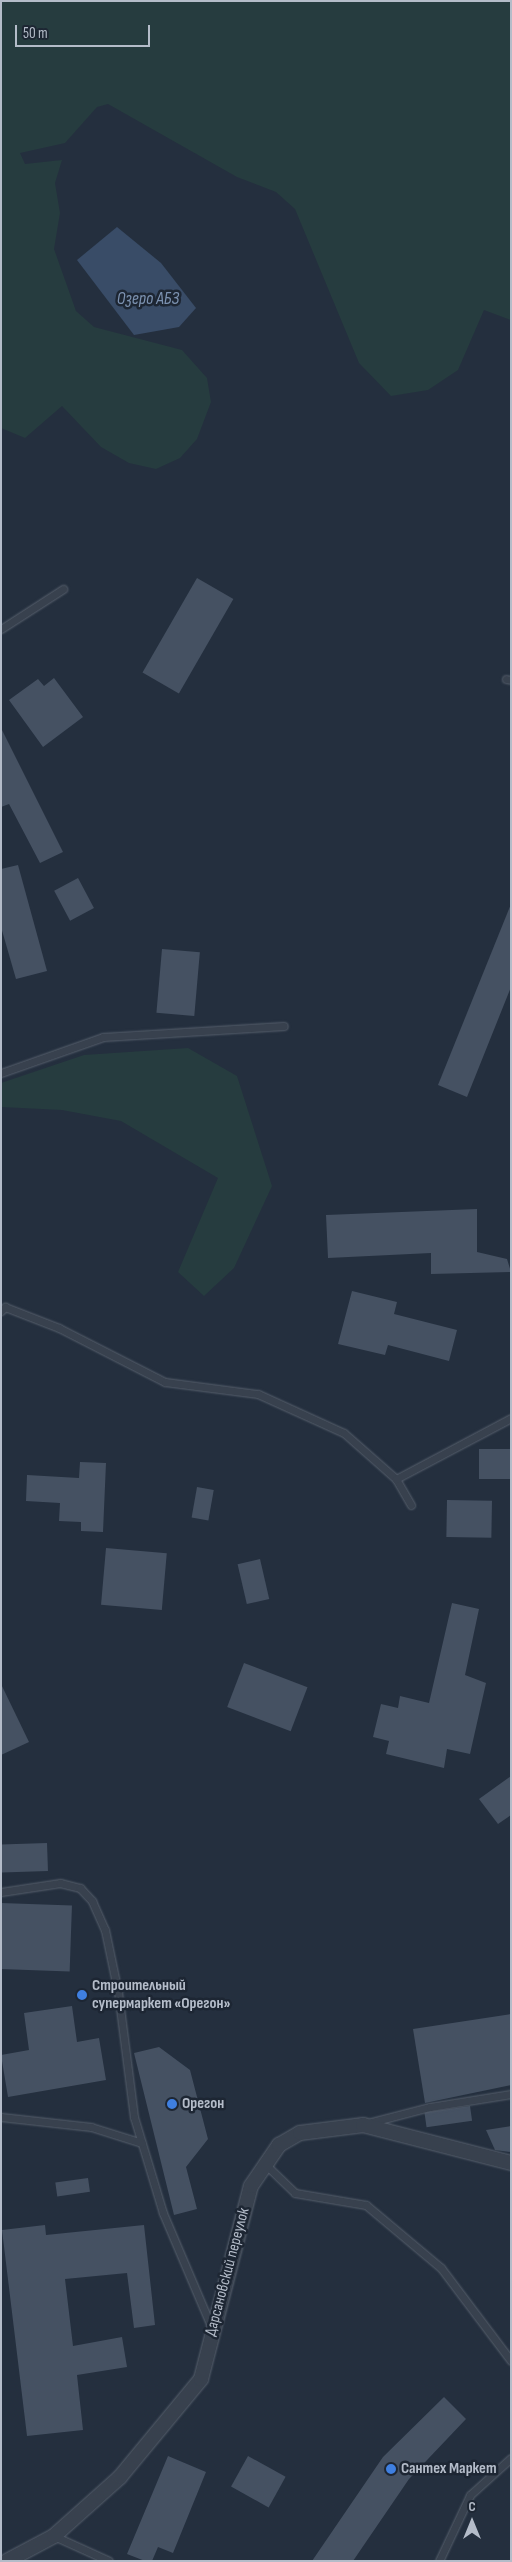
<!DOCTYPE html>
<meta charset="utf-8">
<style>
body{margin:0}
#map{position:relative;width:512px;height:2562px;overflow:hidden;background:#242f3e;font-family:"Sofia Sans Condensed",sans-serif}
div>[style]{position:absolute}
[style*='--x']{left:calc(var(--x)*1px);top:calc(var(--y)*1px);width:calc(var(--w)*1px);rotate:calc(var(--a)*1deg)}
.green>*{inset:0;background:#263c3f}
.water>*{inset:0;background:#394c67}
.building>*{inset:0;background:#455162;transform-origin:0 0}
.roads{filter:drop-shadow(0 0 1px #565f6c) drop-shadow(0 0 1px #565f6c)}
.service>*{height:7px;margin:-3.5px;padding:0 3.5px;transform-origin:3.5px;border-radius:3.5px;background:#38414e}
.minor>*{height:14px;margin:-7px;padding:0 7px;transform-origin:7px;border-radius:7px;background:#38414e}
.dots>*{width:14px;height:14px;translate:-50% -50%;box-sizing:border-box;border:2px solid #1d2633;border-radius:50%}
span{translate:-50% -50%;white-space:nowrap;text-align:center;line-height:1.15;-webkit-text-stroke:5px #1d2633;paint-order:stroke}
.poi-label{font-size:16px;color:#b4bcc9;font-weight:700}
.left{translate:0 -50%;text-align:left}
.street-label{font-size:16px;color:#b4bcc9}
.water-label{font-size:18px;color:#7c92b1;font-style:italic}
.frame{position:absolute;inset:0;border:2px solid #b4bcc9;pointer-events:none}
.north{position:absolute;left:447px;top:2497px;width:50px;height:50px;-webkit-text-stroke:4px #1d2633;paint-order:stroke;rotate:0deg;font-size:14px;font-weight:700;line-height:20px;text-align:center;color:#b4bcc9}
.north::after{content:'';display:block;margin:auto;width:18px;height:22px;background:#b4bcc9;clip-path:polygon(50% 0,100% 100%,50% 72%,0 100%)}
.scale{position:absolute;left:15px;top:25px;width:135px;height:22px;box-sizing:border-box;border:2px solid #b4bcc9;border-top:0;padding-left:6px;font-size:15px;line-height:18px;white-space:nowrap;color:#b4bcc9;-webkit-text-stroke:4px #1d2633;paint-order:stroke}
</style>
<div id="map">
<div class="green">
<i style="clip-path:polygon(1px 1px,511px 1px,511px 320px,484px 310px,458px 370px,428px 390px,391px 396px,359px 363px,295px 209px,276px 192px,237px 177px,108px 104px,97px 107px,65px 143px,20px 153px,25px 164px,62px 160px,55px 183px,60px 213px,54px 249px,76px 311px,94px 327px,182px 350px,207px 378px,211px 402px,197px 439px,180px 458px,156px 469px,129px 463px,101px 447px,62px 406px,25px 438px,1px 428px)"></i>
<i style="clip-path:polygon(188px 1048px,237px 1076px,272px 1186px,234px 1268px,204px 1296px,178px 1272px,218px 1178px,121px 1121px,62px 1110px,1px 1107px,1px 1083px,84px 1055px)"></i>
</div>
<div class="water">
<i style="clip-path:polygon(117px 227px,161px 263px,196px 308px,179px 327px,134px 335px,77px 260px)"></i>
</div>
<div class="building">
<i style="left:197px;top:578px;width:42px;height:109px;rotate:30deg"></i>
<i style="clip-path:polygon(54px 678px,83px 717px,43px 747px,9px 700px,38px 679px,44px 686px)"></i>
<i style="clip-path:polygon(1px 728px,63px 852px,40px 863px,9px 804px,1px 807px)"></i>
<i style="clip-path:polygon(18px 865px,47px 971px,16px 979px,1px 927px,1px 869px)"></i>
<i style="left:78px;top:878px;width:34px;height:27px;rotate:62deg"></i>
<i style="clip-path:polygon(511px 904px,511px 987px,467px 1097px,438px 1085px)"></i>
<i style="left:162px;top:949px;width:38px;height:64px;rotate:5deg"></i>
<i style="clip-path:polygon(477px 1209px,477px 1252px,507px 1259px,511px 1272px,431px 1274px,431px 1253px,328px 1258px,326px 1215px)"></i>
<i style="clip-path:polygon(352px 1291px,397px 1302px,394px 1314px,457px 1330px,449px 1361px,388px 1345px,385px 1355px,338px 1344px)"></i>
<i style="left:479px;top:1449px;width:32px;height:30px"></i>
<i style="clip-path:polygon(80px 1462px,106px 1463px,103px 1532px,81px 1531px,81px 1522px,59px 1521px,60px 1503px,26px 1501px,27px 1475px,79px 1478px)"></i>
<i style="left:197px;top:1487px;width:17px;height:31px;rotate:10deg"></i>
<i style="left:447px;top:1500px;width:45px;height:37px;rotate:1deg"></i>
<i style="left:106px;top:1548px;width:61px;height:57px;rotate:5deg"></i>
<i style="left:260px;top:1559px;width:41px;height:23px;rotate:77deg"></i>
<i style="clip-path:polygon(452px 1603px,479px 1609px,465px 1675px,486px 1683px,470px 1754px,447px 1749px,444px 1768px,386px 1754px,389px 1741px,373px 1737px,381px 1704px,398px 1708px,400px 1696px,429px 1703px)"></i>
<i style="left:244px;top:1663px;width:68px;height:47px;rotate:21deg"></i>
<i style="clip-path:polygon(1px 1684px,29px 1742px,1px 1755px)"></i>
<i style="clip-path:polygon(511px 1776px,511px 1815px,498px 1824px,479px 1799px)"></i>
<i style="left:47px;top:1843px;width:28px;height:46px;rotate:88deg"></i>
<i style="left:1px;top:1903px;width:71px;height:66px;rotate:2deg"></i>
<i style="clip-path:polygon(72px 2006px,77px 2042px,99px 2038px,106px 2080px,8px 2097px,1px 2055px,29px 2050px,24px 2013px)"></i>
<i style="clip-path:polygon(511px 2014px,511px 2085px,425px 2103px,413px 2029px)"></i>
<i style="clip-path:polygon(159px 2047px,190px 2070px,208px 2139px,186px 2167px,197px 2209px,174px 2215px,134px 2053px)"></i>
<i style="left:470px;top:2106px;width:15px;height:46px;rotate:82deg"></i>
<i style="clip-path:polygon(511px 2126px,511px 2152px,495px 2150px,486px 2130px)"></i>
<i style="left:88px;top:2178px;width:14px;height:33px;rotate:82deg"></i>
<i style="clip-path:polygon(45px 2225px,46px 2235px,144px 2225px,155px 2325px,134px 2328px,127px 2273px,65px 2279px,73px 2346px,122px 2337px,127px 2367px,77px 2375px,83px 2430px,27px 2436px,2px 2230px)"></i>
<i style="clip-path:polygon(444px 2397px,466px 2419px,409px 2479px,353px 2561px,312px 2561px,383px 2457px)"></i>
<i style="clip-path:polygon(168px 2456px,206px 2472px,173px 2553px,158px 2547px,152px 2561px,145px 2561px,127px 2554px)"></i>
<i style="left:248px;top:2456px;width:43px;height:35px;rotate:29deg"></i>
</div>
<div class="roads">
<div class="service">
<i style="--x:1;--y:629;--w:74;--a:-32.8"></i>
<i style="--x:506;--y:679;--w:5;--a:11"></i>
<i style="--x:1;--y:1073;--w:108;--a:-19.4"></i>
<i style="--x:103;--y:1037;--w:181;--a:-3.5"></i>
<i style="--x:1;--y:1311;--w:6;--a:-45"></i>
<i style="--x:5;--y:1307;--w:58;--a:21.3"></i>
<i style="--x:59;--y:1328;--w:119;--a:27"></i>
<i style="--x:165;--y:1382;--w:94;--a:7.4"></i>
<i style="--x:258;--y:1394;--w:94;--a:24.4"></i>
<i style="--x:344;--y:1433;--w:69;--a:41.5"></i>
<i style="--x:396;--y:1479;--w:30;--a:60"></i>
<i style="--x:396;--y:1479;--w:130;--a:-27.9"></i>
<i style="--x:1;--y:1892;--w:60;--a:-8.7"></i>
<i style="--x:60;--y:1883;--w:21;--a:14"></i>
<i style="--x:80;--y:1888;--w:18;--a:47"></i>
<i style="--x:92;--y:1901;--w:32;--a:66"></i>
<i style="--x:105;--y:1930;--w:63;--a:78.2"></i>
<i style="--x:118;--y:1992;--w:126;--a:82.7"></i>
<i style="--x:134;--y:2117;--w:100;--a:73.2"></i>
<i style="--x:163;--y:2213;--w:123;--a:67"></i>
<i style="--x:1;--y:2117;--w:91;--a:6.3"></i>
<i style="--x:91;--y:2127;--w:53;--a:17.4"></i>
<i style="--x:368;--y:2123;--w:64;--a:-14.5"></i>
<i style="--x:430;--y:2107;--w:82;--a:-9.1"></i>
<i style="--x:266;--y:2165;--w:40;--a:44"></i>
<i style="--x:295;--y:2193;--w:72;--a:9.6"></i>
<i style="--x:366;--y:2205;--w:98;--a:40"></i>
<i style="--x:441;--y:2268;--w:116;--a:53"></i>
<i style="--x:54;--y:2536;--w:60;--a:24.4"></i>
<i style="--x:439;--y:2561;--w:73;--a:-64.8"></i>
<i style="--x:470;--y:2495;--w:55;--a:-42.1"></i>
</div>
<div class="minor">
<i style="--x:7;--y:2561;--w:53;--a:-28"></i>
<i style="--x:54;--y:2536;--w:89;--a:-41.8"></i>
<i style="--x:120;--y:2477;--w:127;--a:-50.4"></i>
<i style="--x:201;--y:2379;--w:199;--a:-75.5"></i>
<i style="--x:251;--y:2186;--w:50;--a:-55.7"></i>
<i style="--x:279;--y:2145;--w:24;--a:-30"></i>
<i style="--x:300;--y:2133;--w:64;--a:-7.2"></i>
<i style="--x:363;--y:2125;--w:153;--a:14.4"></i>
</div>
</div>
<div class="dots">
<i style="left:82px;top:1995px;background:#3f7fe0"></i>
<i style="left:172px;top:2104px;background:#3f7fe0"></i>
<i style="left:391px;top:2469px;background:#3f7fe0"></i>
</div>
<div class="poi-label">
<span class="left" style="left:92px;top:1995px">Строительный<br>супермаркет «Орегон»</span>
<span class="left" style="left:182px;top:2104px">Орегон</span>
<span class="left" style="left:401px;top:2469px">Сантех Маркет</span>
</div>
<div class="street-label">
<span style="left:228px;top:2272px;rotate:-75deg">Дарсановский переулок</span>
</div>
<div class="water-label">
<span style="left:148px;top:299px">Озеро АБЗ</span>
</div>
<div class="frame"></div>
<div class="north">С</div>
<div class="scale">50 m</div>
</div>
